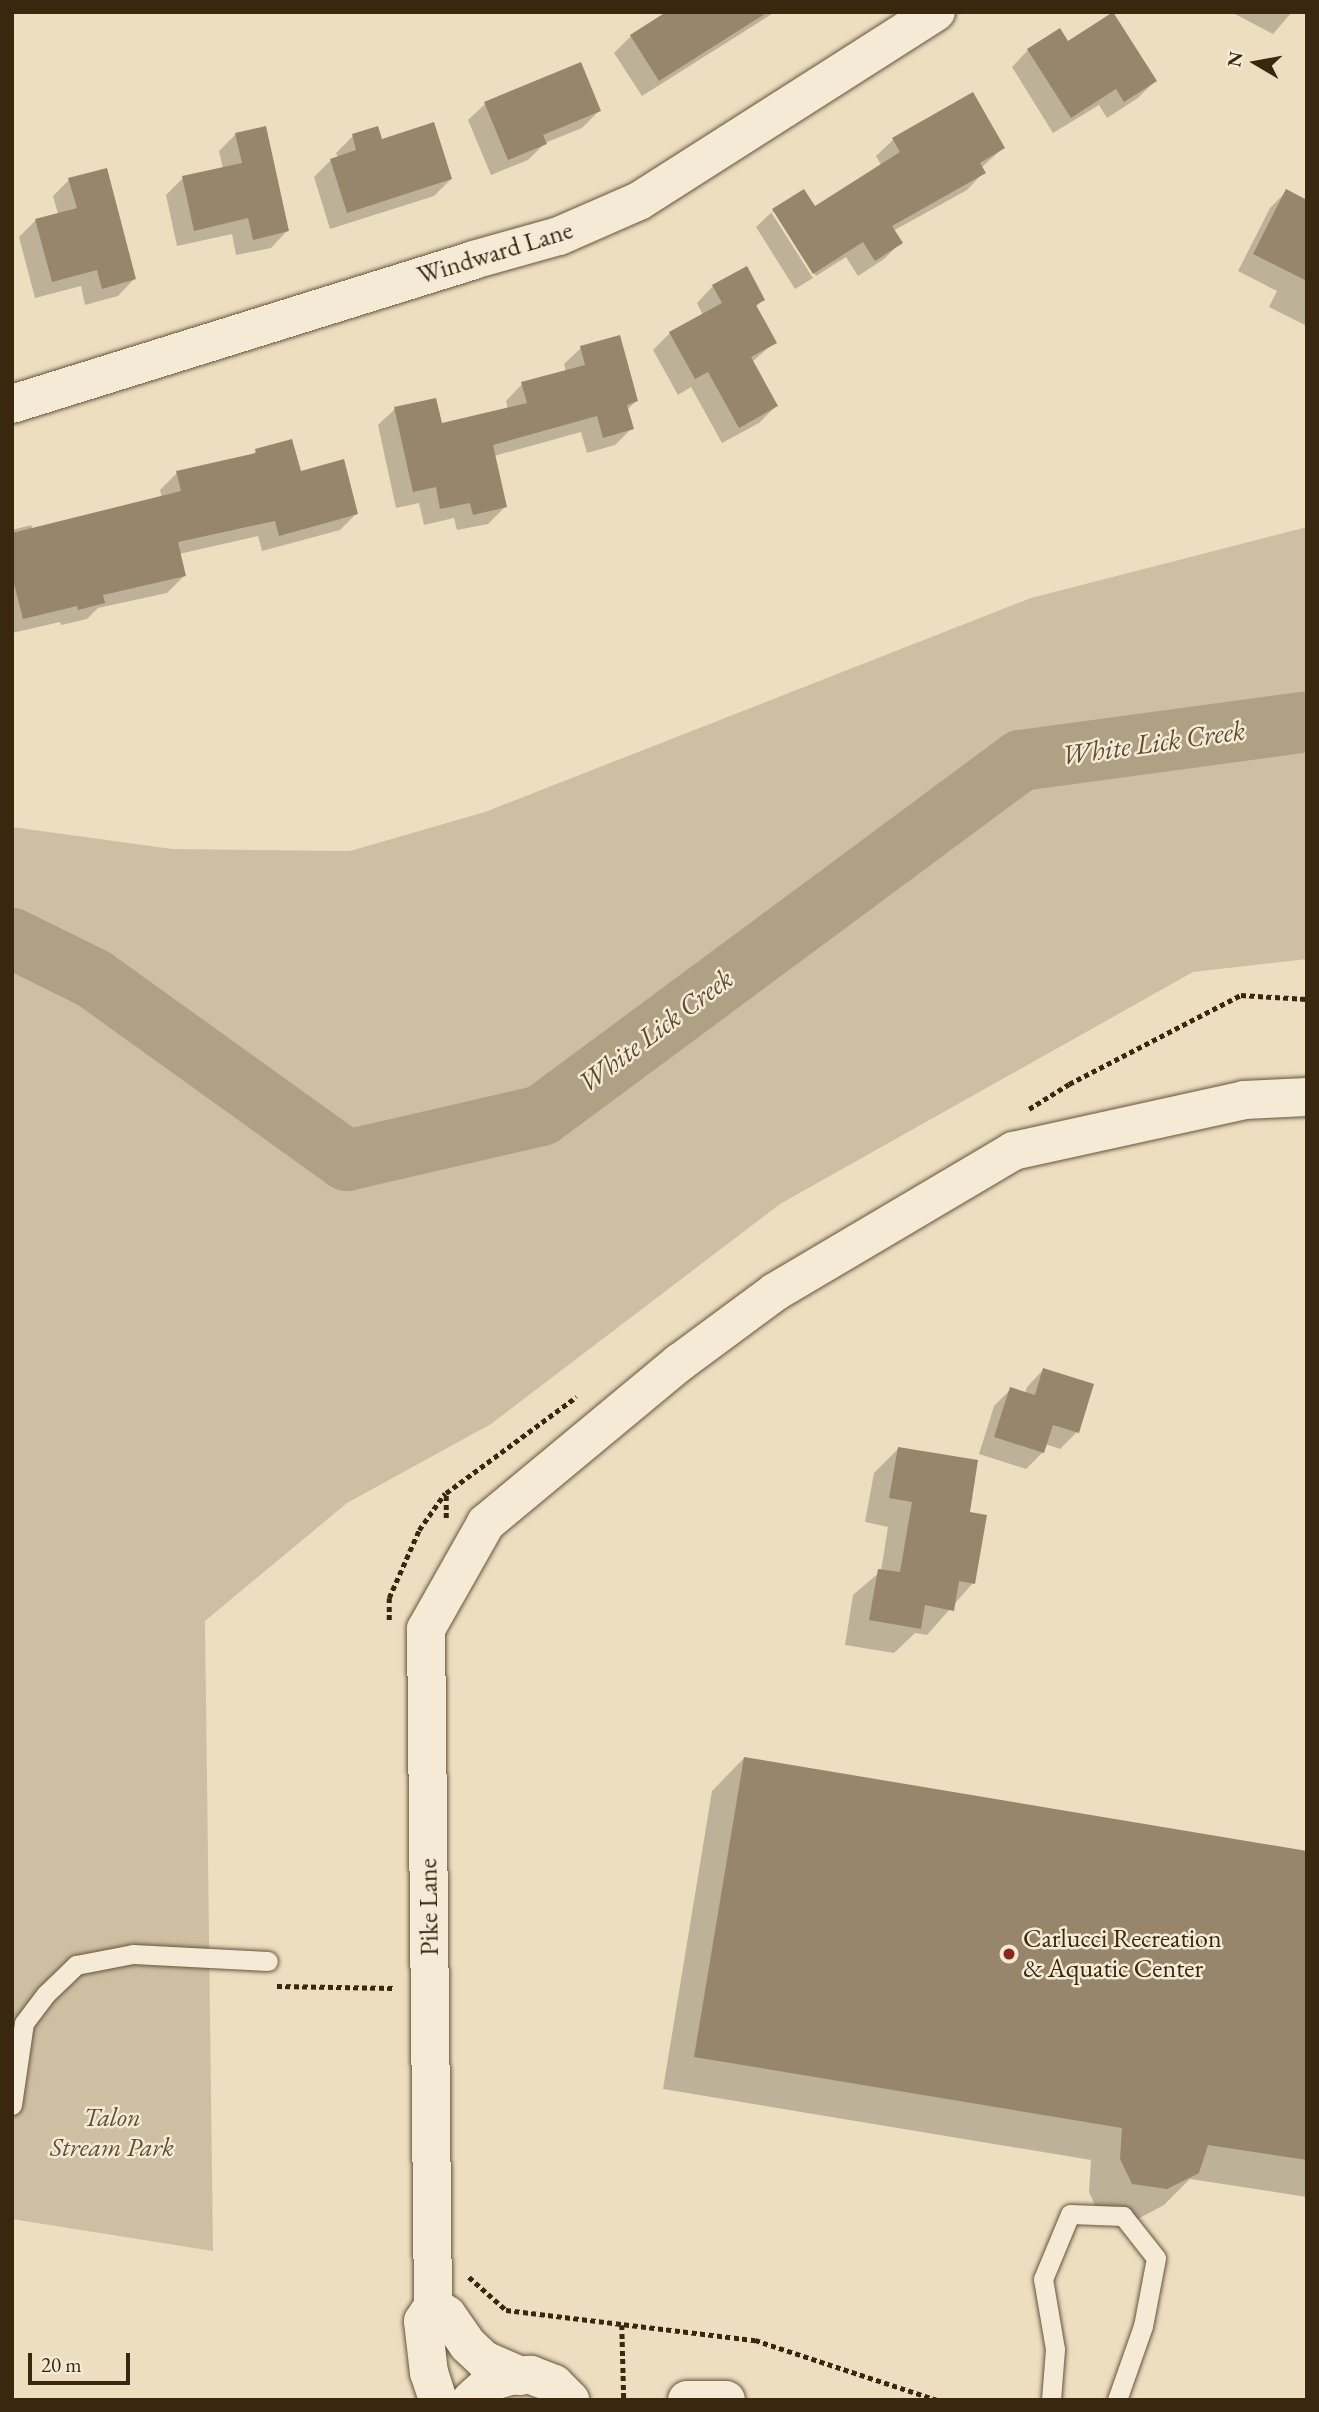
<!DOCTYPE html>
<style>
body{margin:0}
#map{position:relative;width:1319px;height:2412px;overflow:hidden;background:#eedec0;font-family:"EB Garamond",serif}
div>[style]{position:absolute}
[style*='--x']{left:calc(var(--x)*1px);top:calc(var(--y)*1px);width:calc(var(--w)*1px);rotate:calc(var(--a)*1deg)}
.green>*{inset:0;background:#cfbfa2}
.shadow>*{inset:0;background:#0003}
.river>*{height:61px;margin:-30.5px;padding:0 30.5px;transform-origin:30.5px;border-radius:30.5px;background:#b0a084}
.building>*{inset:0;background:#97866b}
.path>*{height:4.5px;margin-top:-2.25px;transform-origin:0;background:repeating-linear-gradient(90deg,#39270f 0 5px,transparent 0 8.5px)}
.roads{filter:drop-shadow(0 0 2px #66553b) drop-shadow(0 0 2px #66553b)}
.lane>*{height:19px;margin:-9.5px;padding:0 9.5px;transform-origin:9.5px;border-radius:9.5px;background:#f4ead6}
.street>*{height:38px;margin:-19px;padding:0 19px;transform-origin:19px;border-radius:19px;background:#f4ead6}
.secondary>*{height:38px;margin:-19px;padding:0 19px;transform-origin:19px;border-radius:19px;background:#f4ead6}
.dots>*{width:19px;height:19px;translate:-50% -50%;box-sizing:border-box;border:4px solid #f4ead6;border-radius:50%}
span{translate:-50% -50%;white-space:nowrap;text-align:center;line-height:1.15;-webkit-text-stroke:5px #f4ead6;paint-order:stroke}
.street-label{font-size:26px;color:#39270f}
.poi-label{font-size:26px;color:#39270f}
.left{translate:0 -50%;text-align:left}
.park-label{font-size:26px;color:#5e4d34;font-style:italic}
.water-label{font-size:28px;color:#5d4b32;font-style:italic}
.frame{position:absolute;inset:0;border:14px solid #39270f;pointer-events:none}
.north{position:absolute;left:1221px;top:28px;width:70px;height:70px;-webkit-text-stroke:5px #f4ead6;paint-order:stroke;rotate:280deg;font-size:19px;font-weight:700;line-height:28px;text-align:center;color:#39270f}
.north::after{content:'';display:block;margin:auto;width:24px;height:32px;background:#39270f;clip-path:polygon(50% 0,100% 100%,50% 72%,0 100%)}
.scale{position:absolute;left:28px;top:2353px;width:102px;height:32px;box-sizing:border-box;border:4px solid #39270f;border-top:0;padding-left:9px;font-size:21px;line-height:24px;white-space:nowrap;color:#39270f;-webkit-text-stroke:5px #f4ead6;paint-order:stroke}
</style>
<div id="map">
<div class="green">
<i style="clip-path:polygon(1307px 527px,1307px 959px,1193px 972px,780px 1204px,491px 1424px,347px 1503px,205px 1621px,213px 2251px,12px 2219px,12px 827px,172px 849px,350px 851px,485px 812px,1031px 598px)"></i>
</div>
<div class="shadow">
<i style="clip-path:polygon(669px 12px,775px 12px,642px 96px,614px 53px,631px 36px)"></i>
<i style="clip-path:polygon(1231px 12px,1292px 12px,1273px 34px)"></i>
<i style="clip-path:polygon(1068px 43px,1155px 81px,1138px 98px,1107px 118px,1099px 105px,1053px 133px,1012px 67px,1028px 50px)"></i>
<i style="clip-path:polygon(973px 94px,1003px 148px,981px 168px,983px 173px,967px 190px,893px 231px,900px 243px,884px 259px,858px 276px,846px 257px,816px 276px,775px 212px,771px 212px,813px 278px,795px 289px,756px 227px,773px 211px,803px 191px,815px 209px,881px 165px,876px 156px,893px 140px)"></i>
<i style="clip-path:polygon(485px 104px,599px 111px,582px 128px,545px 143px,528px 160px,491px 175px,468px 120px)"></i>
<i style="clip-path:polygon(236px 134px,287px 231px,271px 248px,236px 255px,232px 234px,177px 246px,166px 195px,183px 178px,223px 169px,219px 151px)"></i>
<i style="clip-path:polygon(353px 136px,381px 141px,451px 179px,434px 196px,330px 229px,314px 177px,331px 160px,338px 158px,336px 153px)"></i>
<i style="clip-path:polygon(69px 180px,134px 279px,118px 296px,85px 305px,81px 286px,35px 298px,19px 237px,36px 220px,58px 214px,53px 196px)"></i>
<i style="clip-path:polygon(1286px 192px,1307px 202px,1307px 326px,1269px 307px,1277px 291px,1238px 271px,1270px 208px)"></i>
<i style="clip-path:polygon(713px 286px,763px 299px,756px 307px,775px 342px,752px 362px,776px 406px,759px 423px,722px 443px,691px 387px,678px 395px,653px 350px,670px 333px,703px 315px,697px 303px)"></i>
<i style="clip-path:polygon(581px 348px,636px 401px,627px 410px,632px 428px,615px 445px,587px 453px,581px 432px,494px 456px,505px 507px,488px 524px,457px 530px,454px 518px,424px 525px,419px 503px,396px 508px,378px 425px,395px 409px,440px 425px,508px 410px,506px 401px,522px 384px,566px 372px,564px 364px)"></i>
<i style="clip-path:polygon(256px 451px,300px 473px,356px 514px,340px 530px,262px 551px,258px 536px,179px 554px,184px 576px,167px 593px,98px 608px,87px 619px,61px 625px,60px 622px,12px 633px,12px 530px,31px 525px,33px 530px,162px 498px,160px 490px,177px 473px,251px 456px)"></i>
<i style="clip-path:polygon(1043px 1370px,1077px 1432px,1060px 1449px,1045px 1444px,1043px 1452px,1026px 1469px,979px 1454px,994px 1406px,1011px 1389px,1025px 1394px,1027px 1387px)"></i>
<i style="clip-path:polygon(899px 1448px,973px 1583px,927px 1635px,915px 1633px,894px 1653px,845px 1645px,853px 1595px,881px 1571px,888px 1527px,865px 1522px,874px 1473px)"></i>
<i style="clip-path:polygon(744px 1758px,1307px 1853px,1307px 2197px,1190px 2179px,1164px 2205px,1134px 2221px,1100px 2216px,1089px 2192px,1091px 2160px,663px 2089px,712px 1791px)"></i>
</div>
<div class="river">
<i style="--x:12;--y:938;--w:90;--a:26.3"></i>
<i style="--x:93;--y:978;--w:312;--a:35.7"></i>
<i style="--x:346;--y:1160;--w:200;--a:-13"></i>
<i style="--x:541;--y:1115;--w:596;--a:-36.54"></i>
<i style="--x:1020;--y:760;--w:290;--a:-7.7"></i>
</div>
<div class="building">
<i style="clip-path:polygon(666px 12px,768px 12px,659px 81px,630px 35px)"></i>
<i style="clip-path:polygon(1113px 12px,1157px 81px,1124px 102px,1116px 89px,1071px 118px,1027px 49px,1060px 28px,1068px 41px)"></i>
<i style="clip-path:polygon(581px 62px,601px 111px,543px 135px,547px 144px,508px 160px,484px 102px)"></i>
<i style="clip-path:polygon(973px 92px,1005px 148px,980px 163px,986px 173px,892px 226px,903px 243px,875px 261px,863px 242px,813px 274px,772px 209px,804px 189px,815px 206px,900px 152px,892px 138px)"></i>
<i style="clip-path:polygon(434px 122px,452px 179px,347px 213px,330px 159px,356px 150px,352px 134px,378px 126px,382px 139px)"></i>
<i style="clip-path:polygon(266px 126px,289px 231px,253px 240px,248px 218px,194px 231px,182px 176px,242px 163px,235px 133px)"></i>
<i style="clip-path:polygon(107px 168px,136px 279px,102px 289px,97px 270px,52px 282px,35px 219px,77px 208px,68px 178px)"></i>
<i style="clip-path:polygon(1286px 189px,1307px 200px,1307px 281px,1253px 254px)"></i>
<i style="clip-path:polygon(747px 266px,765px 300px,756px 305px,777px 343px,751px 357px,778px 406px,739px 428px,708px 372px,695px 379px,669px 332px,722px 303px,712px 285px)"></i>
<i style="clip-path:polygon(620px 335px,638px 401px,627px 405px,634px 429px,603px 438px,597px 416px,493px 445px,507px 507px,473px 515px,470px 503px,440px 509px,436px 487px,413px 492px,394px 407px,436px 398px,442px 423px,527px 403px,521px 382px,585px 365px,580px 346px)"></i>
<i style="clip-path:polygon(292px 439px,301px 471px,344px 459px,358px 514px,279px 536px,275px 521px,178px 542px,186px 576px,103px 595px,105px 603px,78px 610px,77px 606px,23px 619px,12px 576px,12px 533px,181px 491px,176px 471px,256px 453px,255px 449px)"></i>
<i style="clip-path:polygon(1043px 1368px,1094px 1384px,1079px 1433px,1053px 1425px,1044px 1453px,994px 1437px,1010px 1387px,1035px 1395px)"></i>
<i style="clip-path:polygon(898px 1447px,978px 1460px,970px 1512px,987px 1515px,975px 1584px,959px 1581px,954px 1611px,925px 1605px,921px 1629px,869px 1620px,878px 1569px,900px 1572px,912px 1502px,889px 1498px)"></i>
<i style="clip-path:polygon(744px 1757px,1307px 1851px,1307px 2160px,1208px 2145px,1199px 2173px,1167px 2189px,1132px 2184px,1120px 2159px,1122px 2128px,694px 2057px)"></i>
</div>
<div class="path">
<i style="--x:1029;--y:1109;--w:47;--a:-32"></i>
<i style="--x:1069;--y:1084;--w:194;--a:-27.4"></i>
<i style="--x:1241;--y:995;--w:66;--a:3.5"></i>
<i style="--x:446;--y:1518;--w:25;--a:-90"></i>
<i style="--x:446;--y:1493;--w:162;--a:-36.4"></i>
<i style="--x:389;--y:1620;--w:22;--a:-90"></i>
<i style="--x:389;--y:1598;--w:74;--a:-66.2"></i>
<i style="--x:419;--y:1530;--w:45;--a:-54.9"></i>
<i style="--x:277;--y:1986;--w:117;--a:1"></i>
<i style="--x:469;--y:2277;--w:50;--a:41.7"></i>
<i style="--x:506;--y:2310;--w:251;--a:6.9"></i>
<i style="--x:755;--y:2340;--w:193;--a:18.2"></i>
<i style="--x:622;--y:2325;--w:75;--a:88.5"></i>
</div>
<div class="roads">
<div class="lane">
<i style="--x:12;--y:2105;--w:83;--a:-81.7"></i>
<i style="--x:24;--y:2023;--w:36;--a:-53"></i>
<i style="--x:46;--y:1994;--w:42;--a:-44"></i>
<i style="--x:76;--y:1965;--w:58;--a:-10.9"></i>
<i style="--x:133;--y:1954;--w:135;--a:3"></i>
<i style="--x:1051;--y:2400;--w:51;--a:-85.5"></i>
<i style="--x:1055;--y:2349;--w:71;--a:-99.7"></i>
<i style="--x:1043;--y:2279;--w:70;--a:-67.4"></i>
<i style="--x:1070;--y:2214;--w:53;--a:2.2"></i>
<i style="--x:1123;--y:2216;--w:53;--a:51.8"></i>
<i style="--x:1156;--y:2258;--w:69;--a:100.8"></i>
<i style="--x:1143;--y:2326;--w:78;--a:109.4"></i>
</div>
<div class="street">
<i style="--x:12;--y:404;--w:483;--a:-17.3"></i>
<i style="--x:473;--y:260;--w:89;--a:-15.6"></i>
<i style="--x:559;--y:236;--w:87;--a:-23.6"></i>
<i style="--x:639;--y:201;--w:352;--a:-32.5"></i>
<i style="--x:433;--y:2306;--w:17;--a:33"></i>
<i style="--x:447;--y:2315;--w:37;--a:55"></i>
<i style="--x:468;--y:2345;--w:22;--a:43"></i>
<i style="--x:484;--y:2360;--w:40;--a:23.4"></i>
<i style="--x:438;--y:2400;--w:28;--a:-108"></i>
<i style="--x:429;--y:2373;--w:52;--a:-96.6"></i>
<i style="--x:423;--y:2321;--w:18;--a:-56"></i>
<i style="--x:433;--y:2306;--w:677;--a:-90.59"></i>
<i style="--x:426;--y:1629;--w:122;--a:-60.5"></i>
<i style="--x:486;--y:1523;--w:251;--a:-39.7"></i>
<i style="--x:679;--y:1363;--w:119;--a:-36.5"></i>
<i style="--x:775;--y:1292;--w:277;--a:-30.6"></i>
<i style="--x:1013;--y:1151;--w:237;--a:-12.4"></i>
<i style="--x:1244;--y:1100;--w:63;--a:-2.7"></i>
</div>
<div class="secondary">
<i style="--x:471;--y:2400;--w:27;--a:-42"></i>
<i style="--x:491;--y:2382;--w:19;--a:-18"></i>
<i style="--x:509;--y:2376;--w:22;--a:-3"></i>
<i style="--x:531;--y:2375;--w:25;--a:21"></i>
<i style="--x:554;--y:2384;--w:23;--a:45"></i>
<i style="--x:687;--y:2400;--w:39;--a:0"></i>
</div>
</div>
<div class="dots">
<i style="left:1009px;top:1954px;background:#8f2418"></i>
</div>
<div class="street-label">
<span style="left:495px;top:253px;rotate:-17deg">Windward Lane</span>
<span style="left:429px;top:1907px;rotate:-91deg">Pike Lane</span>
</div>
<div class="poi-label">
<span class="left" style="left:1023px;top:1954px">Carlucci Recreation<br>&amp; Aquatic Center</span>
</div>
<div class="park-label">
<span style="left:112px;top:2133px">Talon<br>Stream Park</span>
</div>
<div class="water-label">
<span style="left:1153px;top:742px;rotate:-8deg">White Lick Creek</span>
<span style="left:655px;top:1030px;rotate:-37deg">White Lick Creek</span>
</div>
<div class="frame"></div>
<div class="north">N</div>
<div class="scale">20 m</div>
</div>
